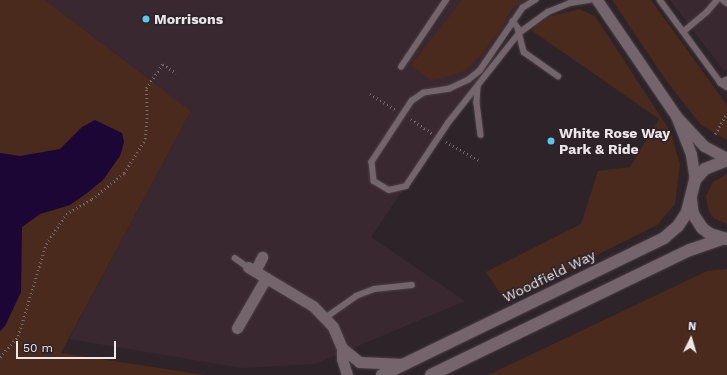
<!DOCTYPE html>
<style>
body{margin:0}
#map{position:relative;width:727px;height:375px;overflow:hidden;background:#2e2328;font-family:"Work Sans",sans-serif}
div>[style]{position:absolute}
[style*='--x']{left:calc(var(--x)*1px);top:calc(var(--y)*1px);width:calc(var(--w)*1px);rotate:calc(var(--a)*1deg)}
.built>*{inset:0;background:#3a2830}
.green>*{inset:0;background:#492a1c}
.water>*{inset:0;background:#1b0635}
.path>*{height:2.5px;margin-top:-1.25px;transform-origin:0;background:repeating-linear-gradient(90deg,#746b6f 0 1px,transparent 0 4px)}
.roads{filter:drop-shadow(0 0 1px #4a4045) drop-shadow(0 0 1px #4a4045)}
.lane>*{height:5.5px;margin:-2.75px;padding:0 2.75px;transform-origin:2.75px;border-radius:2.75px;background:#73656b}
.street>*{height:11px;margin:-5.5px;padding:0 5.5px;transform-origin:5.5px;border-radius:5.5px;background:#73656b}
.secondary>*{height:12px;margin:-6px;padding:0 6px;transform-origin:6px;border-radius:6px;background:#73656b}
.dots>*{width:11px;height:11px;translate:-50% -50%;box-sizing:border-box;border:2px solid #2e2328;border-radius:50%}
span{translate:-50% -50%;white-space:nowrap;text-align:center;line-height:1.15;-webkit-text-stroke:3.5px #2e2328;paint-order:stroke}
.poi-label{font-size:14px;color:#eee6e9;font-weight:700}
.left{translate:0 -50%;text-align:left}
.street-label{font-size:14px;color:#eee6e9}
.north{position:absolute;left:671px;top:319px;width:40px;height:40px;-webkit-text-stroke:3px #2e2328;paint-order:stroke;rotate:5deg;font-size:11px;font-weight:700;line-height:16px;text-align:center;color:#eee6e9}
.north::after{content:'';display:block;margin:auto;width:14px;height:18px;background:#eee6e9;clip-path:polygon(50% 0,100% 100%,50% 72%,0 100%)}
.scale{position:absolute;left:16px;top:341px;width:100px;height:18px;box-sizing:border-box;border:2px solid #eee6e9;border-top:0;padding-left:5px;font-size:12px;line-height:14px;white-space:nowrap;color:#eee6e9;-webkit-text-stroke:3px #2e2328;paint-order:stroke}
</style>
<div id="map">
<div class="built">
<i style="clip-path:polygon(45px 0,540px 0,527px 7px,371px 237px,465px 301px,315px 364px,242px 368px,69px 339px,191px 111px)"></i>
<i style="clip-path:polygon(670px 0,727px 0,727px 69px,724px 71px)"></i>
</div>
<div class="green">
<i style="clip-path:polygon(0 0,45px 0,191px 111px,61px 353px,205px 375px,0 375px)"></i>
<i style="clip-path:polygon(462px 0,525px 0,514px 6px,499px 32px,478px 58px,462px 72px,432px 81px,411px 65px)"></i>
<i style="clip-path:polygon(612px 0,651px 0,727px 105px,727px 140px,701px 125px,665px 79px)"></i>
<i style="clip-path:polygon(579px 9px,595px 16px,670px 131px,680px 164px,675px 204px,657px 225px,505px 301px,486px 272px,581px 224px,598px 171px,630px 167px,659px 119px,531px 30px,547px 17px)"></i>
<i style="clip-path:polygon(727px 174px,727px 224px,715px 219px,709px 212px,706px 196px,713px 182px)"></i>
<i style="clip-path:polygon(727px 269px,727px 375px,488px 375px,707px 271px)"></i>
</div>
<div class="water">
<i style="clip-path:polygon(95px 120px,122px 133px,124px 142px,120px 156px,103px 180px,87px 193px,70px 205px,40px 214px,22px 227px,21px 292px,5px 326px,0 331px,0 153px,20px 156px,60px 149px,82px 127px)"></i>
</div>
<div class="path">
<i style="--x:370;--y:94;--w:31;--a:31"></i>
<i style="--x:411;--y:119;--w:25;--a:34"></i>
<i style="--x:715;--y:134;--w:24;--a:-60"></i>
<i style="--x:446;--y:142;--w:37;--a:29"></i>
<i style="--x:0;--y:357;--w:28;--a:-49"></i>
<i style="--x:18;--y:336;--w:96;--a:-73.1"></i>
<i style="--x:46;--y:244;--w:36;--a:-56"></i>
<i style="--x:66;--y:214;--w:30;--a:-30"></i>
<i style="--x:92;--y:199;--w:41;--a:-39.1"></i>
<i style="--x:124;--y:173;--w:40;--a:-58"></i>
<i style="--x:145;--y:139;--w:24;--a:-85"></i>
<i style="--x:147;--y:115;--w:27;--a:-92"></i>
<i style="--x:146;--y:88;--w:29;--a:-55"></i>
<i style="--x:163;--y:64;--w:16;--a:35"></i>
</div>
<div class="roads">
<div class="lane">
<i style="--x:536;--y:0;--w:15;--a:148"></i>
<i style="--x:523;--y:8;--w:76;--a:124.3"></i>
<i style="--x:480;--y:71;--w:14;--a:141"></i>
<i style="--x:469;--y:80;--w:21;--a:155"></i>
<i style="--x:450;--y:89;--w:26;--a:171"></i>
<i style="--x:424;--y:93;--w:14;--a:146"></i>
<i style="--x:412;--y:101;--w:73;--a:123.3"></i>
<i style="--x:372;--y:162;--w:19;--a:84"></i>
<i style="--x:374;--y:181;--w:17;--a:31"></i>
<i style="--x:389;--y:190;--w:17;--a:-13"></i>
<i style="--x:406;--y:186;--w:76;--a:-56.3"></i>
<i style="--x:448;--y:123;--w:115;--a:-51.7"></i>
<i style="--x:519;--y:33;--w:36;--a:-36"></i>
<i style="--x:548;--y:12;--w:24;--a:-22"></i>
<i style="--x:570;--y:3;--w:20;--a:-9"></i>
<i style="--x:660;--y:0;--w:103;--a:53.7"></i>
<i style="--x:723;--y:0;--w:5;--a:37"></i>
<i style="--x:513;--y:21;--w:9;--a:54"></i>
<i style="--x:518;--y:28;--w:25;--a:76"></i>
<i style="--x:524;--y:52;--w:42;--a:35.2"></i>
<i style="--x:683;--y:32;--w:31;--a:-40"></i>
<i style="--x:707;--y:12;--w:16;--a:-50"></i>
<i style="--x:401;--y:67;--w:81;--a:-56.1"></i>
<i style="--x:727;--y:80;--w:7;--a:153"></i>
<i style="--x:721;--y:83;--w:7;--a:34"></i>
<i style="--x:478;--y:87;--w:16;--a:94"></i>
<i style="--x:477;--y:103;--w:32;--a:83"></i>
<i style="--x:235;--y:258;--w:16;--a:35"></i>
<i style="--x:325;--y:318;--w:38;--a:-35"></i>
<i style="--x:356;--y:296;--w:19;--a:-21"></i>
<i style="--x:374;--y:289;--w:38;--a:-6"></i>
</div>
<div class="street">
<i style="--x:597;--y:0;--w:140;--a:55.7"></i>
<i style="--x:695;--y:180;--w:26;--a:-99"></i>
<i style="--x:691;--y:154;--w:41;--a:-111.5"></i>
<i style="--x:676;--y:116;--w:41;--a:47"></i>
<i style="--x:704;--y:146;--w:26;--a:28"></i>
<i style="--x:248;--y:267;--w:76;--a:31"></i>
<i style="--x:313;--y:306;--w:29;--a:46"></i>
<i style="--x:333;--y:327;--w:23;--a:67"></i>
<i style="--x:255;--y:271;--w:16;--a:-63"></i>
<i style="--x:237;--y:328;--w:58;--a:-59.9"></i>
<i style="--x:347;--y:375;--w:17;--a:-107"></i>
<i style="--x:342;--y:359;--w:11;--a:-90"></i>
<i style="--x:342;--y:348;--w:22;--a:39"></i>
<i style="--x:359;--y:362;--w:45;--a:2.5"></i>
</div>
<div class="secondary">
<i style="--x:691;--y:200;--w:14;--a:82"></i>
<i style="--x:693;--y:214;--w:17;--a:57"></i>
<i style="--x:702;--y:228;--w:10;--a:37"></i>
<i style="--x:710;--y:234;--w:17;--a:17"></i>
<i style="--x:382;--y:375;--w:314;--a:-25.9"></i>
<i style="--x:664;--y:238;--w:18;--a:-41"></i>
<i style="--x:678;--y:226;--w:17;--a:-57"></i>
<i style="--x:687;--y:212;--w:33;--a:-76"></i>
<i style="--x:695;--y:180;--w:15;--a:-48"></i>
<i style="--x:705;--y:169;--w:24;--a:-22"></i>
<i style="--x:431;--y:375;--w:288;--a:-25.8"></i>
<i style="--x:690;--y:250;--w:34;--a:-19"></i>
</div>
</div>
<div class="dots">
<i style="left:146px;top:19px;background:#5ac8e6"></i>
<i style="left:551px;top:141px;background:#5ac8e6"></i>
</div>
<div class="poi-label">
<span class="left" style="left:154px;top:19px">Morrisons</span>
<span class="left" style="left:559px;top:141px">White Rose Way<br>Park &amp; Ride</span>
</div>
<div class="street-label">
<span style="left:549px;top:276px;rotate:-26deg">Woodfield Way</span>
</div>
<div class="north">N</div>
<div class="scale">50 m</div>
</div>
